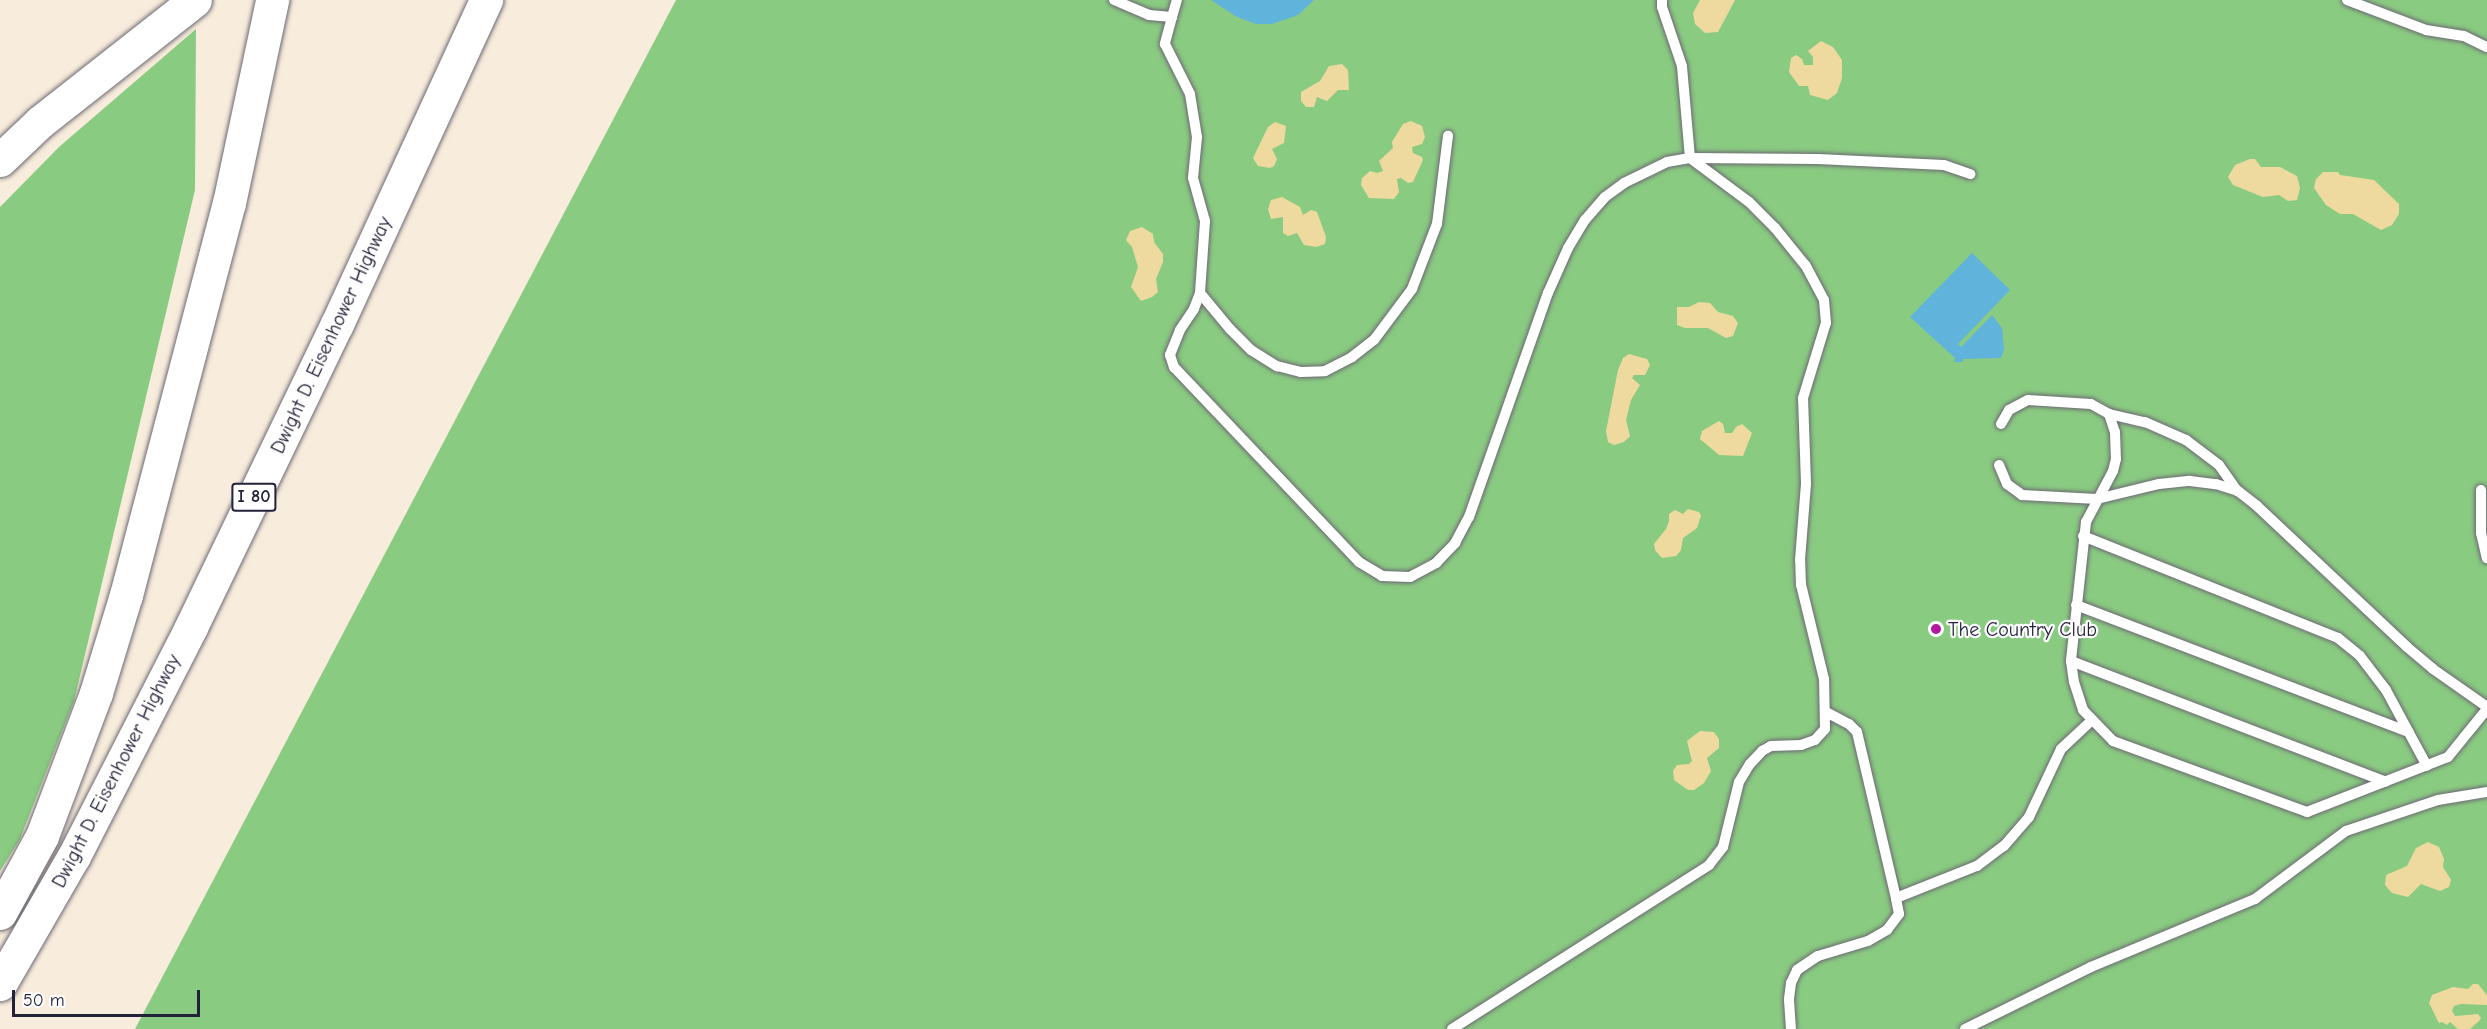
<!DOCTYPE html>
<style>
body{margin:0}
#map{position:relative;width:2487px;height:1029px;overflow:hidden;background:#f8ecdc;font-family:"Comic Neue",sans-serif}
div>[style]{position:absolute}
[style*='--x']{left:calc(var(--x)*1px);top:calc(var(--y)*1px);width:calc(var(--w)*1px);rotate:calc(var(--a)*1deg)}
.green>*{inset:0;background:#8acb82}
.sand>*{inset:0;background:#eeda9e}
.water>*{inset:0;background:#60b3db}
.roads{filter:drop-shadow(0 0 2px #6d6973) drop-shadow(0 0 2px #6d6973)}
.service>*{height:10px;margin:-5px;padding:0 5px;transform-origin:5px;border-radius:5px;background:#fff}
.motorway>*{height:33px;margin:-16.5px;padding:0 16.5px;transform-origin:16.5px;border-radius:16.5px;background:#fff}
.dots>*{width:16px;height:16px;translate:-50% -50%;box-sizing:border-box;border:3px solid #fff;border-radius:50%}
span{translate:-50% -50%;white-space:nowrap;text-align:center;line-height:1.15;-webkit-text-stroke:4.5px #fff;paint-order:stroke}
.shield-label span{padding:2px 4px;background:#fff;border:2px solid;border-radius:4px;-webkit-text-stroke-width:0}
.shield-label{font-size:18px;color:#22223b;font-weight:700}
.street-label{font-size:20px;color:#22223b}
.poi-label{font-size:20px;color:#22223b}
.left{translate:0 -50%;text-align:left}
.scale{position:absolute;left:12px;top:990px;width:188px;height:27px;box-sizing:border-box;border:3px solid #22223b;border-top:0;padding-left:8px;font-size:18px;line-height:21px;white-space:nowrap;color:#22223b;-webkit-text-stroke:4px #fff;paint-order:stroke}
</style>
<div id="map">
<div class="green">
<i style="clip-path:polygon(676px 0,2487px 0,2487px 1029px,135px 1029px)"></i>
<i style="clip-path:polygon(196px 29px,195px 190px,74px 701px,20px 839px,0 871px,0 207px,59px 147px)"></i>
</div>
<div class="sand">
<i style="clip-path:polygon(1700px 0,1735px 0,1718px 32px,1705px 33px,1695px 24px,1693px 13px)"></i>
<i style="clip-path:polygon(1821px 41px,1833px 47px,1842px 60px,1842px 78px,1837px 93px,1828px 100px,1810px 95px,1808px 86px,1799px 86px,1789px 72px,1791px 58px,1796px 55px,1802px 59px,1804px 65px,1813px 65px,1813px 57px,1808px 51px)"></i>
<i style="clip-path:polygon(1342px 64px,1348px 70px,1349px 90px,1338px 90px,1327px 101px,1317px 97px,1314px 107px,1306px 107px,1301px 101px,1301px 92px,1320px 81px,1329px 66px)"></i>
<i style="clip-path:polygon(1411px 121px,1422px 126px,1425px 137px,1422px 144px,1412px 147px,1413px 153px,1422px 157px,1423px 160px,1413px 182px,1408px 183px,1401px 178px,1397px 179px,1399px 192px,1394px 199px,1369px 198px,1361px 185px,1362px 178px,1370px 171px,1377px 173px,1383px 171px,1379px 161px,1393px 148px,1392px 142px,1403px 124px)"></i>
<i style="clip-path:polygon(1275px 122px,1286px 126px,1284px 143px,1272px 149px,1277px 159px,1274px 166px,1270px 168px,1258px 166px,1253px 158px,1268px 127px)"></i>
<i style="clip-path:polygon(2250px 159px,2255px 159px,2261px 167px,2280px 167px,2297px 176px,2300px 188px,2297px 200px,2288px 201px,2279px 195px,2263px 197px,2233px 185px,2228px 177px,2235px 165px)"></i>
<i style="clip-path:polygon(2323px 172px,2338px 172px,2340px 175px,2374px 180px,2399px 204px,2399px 214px,2392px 225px,2381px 230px,2353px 214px,2340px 214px,2326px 205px,2314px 188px,2316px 179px)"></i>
<i style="clip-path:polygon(1282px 197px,1300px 207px,1303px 215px,1311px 210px,1317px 212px,1326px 237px,1325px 244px,1316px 247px,1304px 245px,1297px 233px,1288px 236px,1283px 233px,1283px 217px,1271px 219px,1268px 209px,1271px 200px)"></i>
<i style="clip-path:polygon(1142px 227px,1153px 234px,1154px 242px,1163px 254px,1163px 262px,1156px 279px,1158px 292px,1152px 297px,1141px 301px,1131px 287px,1138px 267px,1132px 247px,1126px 240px,1130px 231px)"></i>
<i style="clip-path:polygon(1699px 302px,1710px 303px,1718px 312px,1733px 316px,1738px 323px,1733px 336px,1726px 338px,1708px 328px,1685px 328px,1677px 325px,1677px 307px,1689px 307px)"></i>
<i style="clip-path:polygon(1629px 354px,1647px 359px,1650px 365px,1645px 375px,1634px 375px,1632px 378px,1640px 385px,1631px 400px,1626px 420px,1630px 436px,1624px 442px,1614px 445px,1608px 442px,1606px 431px,1618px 370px,1623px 358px)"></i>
<i style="clip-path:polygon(1719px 421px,1723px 424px,1725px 433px,1732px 433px,1736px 427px,1742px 424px,1752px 433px,1743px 456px,1719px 455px,1700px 439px,1702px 431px)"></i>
<i style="clip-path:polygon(1688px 509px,1699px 512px,1701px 516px,1697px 528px,1683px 538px,1681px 550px,1676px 556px,1662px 558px,1655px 550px,1654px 544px,1666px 529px,1669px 521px,1669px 514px,1675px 510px,1683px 514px)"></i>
<i style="clip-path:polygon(1700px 731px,1714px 732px,1719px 739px,1719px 748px,1707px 758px,1711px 771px,1704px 783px,1694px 790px,1688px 790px,1674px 780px,1673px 771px,1677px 765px,1689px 764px,1692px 761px,1687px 741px)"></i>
<i style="clip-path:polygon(2428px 842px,2439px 847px,2444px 859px,2443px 867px,2451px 880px,2449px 887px,2440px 891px,2421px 884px,2408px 897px,2392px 893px,2385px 885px,2386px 875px,2407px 866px,2416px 848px)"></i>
<i style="clip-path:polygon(2473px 984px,2478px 984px,2487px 995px,2487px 1005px,2461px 1004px,2454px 1006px,2452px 1011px,2455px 1016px,2478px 1014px,2481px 1018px,2479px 1021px,2470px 1029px,2458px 1029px,2450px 1022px,2447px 1025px,2442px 1022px,2439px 1023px,2429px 1003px,2432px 995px,2453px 987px,2468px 989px)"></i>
</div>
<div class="water">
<i style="clip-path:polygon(1211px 0,1314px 0,1298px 15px,1272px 24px,1256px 24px,1237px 17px)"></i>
<i style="clip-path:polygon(1972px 253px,2010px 290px,1958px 344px,1961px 347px,1992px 315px,2002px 328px,2004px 349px,2001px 358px,1963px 359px,1963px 362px,1954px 362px,1955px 358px,1910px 317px)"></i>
</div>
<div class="roads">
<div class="service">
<i style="--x:1114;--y:0;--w:38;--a:23"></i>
<i style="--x:1149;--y:15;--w:23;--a:5"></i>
<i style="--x:1172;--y:17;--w:28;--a:105"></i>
<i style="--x:1165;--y:44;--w:56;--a:63.4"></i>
<i style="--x:1190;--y:94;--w:44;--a:80.8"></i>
<i style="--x:1197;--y:137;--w:41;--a:95.6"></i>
<i style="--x:1193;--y:178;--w:45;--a:74.4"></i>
<i style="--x:1205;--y:221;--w:72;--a:94"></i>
<i style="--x:1200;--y:293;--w:17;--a:111"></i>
<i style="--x:1194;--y:309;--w:25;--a:124"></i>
<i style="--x:1180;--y:330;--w:27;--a:112"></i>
<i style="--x:1170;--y:355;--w:13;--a:72"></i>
<i style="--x:1174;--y:367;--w:269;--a:46.5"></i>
<i style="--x:1359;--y:562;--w:27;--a:31"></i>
<i style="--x:1382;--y:576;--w:28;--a:2"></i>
<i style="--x:1410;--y:577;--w:30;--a:-28"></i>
<i style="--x:1436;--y:563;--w:28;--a:-46"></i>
<i style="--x:1455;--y:543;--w:30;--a:-62"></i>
<i style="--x:1469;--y:517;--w:238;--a:-70.6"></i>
<i style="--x:1548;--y:293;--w:49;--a:-66"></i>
<i style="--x:1568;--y:248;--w:33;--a:-59"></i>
<i style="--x:1585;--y:220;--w:30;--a:-49"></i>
<i style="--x:1605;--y:197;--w:24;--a:-36"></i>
<i style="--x:1624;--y:183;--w:48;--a:-26"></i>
<i style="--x:1667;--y:162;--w:23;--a:-10"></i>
<i style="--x:1690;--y:158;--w:128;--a:0.4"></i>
<i style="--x:1818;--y:159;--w:126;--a:2.7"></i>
<i style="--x:1944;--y:165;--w:28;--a:19"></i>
<i style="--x:2347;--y:0;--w:85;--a:20.8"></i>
<i style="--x:2426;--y:30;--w:38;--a:9"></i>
<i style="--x:2464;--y:36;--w:25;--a:26"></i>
<i style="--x:1172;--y:17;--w:18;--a:-74"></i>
<i style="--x:1200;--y:293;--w:47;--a:50.2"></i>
<i style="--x:1230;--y:329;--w:30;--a:45"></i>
<i style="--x:1251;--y:350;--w:31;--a:32"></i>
<i style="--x:1277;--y:366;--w:25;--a:14"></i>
<i style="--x:1301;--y:372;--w:24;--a:-2"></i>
<i style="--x:1325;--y:371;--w:30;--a:-27"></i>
<i style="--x:1352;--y:357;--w:28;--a:-38"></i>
<i style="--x:1374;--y:340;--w:64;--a:-53.3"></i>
<i style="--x:1412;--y:289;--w:70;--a:-69"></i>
<i style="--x:1437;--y:224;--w:89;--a:-82.9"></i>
<i style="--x:2109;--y:414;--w:19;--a:72"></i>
<i style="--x:2115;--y:432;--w:27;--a:88"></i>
<i style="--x:2116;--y:459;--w:12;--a:104"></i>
<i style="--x:2113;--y:471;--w:58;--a:117.9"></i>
<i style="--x:2086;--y:522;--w:140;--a:96.2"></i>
<i style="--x:2071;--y:661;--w:21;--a:82"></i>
<i style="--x:2074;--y:682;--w:29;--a:72"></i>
<i style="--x:2083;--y:710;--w:43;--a:45.9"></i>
<i style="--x:2113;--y:741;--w:207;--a:20.1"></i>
<i style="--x:2307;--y:812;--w:151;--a:-21.3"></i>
<i style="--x:2448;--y:757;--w:62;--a:-50.9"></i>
<i style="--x:2001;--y:424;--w:16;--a:-60"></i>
<i style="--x:2009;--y:410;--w:21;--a:-28"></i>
<i style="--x:2028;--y:400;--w:63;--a:3.6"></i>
<i style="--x:2091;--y:404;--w:21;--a:29"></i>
<i style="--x:2109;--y:414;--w:37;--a:13"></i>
<i style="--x:2145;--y:422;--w:45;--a:23.7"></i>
<i style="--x:2186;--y:440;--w:41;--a:37.1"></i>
<i style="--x:2219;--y:465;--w:32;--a:55"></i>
<i style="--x:1999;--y:465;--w:21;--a:67"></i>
<i style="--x:2007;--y:484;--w:19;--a:36"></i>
<i style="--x:2022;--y:495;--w:75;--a:3.1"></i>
<i style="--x:2097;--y:499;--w:64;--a:-13.6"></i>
<i style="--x:2159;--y:484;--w:31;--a:-6"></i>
<i style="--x:2190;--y:481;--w:26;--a:7"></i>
<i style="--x:2216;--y:484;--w:23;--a:18"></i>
<i style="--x:2238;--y:491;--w:24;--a:38"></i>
<i style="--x:2257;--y:506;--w:206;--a:43.2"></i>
<i style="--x:2407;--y:647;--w:34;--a:40"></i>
<i style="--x:2433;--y:669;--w:66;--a:35.1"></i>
<i style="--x:2481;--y:490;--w:43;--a:90"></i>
<i style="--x:2481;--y:533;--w:26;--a:77"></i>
<i style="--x:2083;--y:536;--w:275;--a:21.8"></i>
<i style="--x:2338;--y:638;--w:28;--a:39"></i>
<i style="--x:2360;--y:656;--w:43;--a:52.6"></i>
<i style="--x:2386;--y:690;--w:86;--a:61.7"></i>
<i style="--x:2076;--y:605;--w:356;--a:20.9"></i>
<i style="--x:2071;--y:661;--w:337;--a:21"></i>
<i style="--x:1826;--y:712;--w:26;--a:28"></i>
<i style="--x:1849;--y:724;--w:11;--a:45"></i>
<i style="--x:1857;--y:732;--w:171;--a:76.8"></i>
<i style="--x:1896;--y:898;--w:87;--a:-21.6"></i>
<i style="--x:1977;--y:866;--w:34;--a:-37"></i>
<i style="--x:2004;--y:846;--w:38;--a:-49"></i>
<i style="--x:2029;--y:817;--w:75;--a:-64.8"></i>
<i style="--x:2061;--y:749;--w:42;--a:-43.1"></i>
<i style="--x:1452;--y:1029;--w:305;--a:-32.5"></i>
<i style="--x:1709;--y:865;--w:23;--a:-52"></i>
<i style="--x:1723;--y:847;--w:67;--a:-76.2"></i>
<i style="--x:1739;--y:782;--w:21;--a:-59"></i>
<i style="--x:1750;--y:764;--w:18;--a:-47"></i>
<i style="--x:1762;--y:751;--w:10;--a:-29"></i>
<i style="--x:1771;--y:746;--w:30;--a:-2"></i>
<i style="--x:1801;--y:745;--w:15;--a:-20"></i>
<i style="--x:1815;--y:740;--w:15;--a:-48"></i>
<i style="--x:1825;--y:729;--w:50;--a:-91.1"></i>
<i style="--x:1824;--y:679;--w:97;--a:-103.7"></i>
<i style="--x:1801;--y:585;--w:25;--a:-92"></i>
<i style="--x:1800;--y:560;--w:77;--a:-85.5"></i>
<i style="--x:1806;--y:483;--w:85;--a:-92"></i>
<i style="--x:1803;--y:398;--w:78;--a:-73"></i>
<i style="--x:1826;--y:323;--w:23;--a:-95"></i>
<i style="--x:1824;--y:300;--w:40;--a:-118"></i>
<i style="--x:1805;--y:265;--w:48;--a:-129"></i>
<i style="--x:1775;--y:228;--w:37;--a:-135"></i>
<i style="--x:1749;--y:202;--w:74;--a:-143.3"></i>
<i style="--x:1690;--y:158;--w:92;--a:-95"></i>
<i style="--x:1682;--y:66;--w:62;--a:-108.7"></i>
<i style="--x:1662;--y:7;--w:7;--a:-90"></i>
<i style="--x:1791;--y:1029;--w:30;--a:-94"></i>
<i style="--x:1789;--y:999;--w:16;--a:-83"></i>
<i style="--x:1791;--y:983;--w:14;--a:-65"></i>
<i style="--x:1797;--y:970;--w:25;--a:-34"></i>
<i style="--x:1818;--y:956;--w:52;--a:-16.7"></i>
<i style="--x:1868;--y:941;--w:22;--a:-30"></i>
<i style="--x:1887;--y:930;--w:20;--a:-53"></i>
<i style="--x:1899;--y:914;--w:16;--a:-101"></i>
<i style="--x:1965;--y:1029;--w:140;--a:-26.2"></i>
<i style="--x:2091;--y:967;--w:178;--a:-22.5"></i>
<i style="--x:2255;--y:899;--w:114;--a:-36.8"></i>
<i style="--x:2346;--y:831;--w:97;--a:-18.6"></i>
<i style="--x:2438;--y:800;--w:50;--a:-9.3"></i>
</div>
<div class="motorway">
<i style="--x:0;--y:160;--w:55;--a:-43.5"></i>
<i style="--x:40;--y:122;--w:197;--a:-38.2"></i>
<i style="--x:0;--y:913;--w:88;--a:-61.4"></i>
<i style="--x:42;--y:836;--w:153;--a:-69.3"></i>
<i style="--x:96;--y:693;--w:102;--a:-73"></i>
<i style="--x:126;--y:595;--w:405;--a:-75.3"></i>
<i style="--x:229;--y:203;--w:208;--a:-78"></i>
<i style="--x:0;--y:984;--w:148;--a:-60"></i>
<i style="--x:74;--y:856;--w:257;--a:-62.9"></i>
<i style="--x:191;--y:627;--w:336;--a:-64.3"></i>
<i style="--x:337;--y:324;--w:357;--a:-65.3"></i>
</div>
</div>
<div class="dots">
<i style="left:1936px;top:629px;background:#b5179e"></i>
</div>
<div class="shield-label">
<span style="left:254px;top:497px">I 80</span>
</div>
<div class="street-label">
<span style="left:331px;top:335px;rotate:-65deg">Dwight D. Eisenhower Highway</span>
<span style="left:116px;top:771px;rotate:-63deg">Dwight D. Eisenhower Highway</span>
</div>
<div class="poi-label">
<span class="left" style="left:1948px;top:629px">The Country Club</span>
</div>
<div class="scale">50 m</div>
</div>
